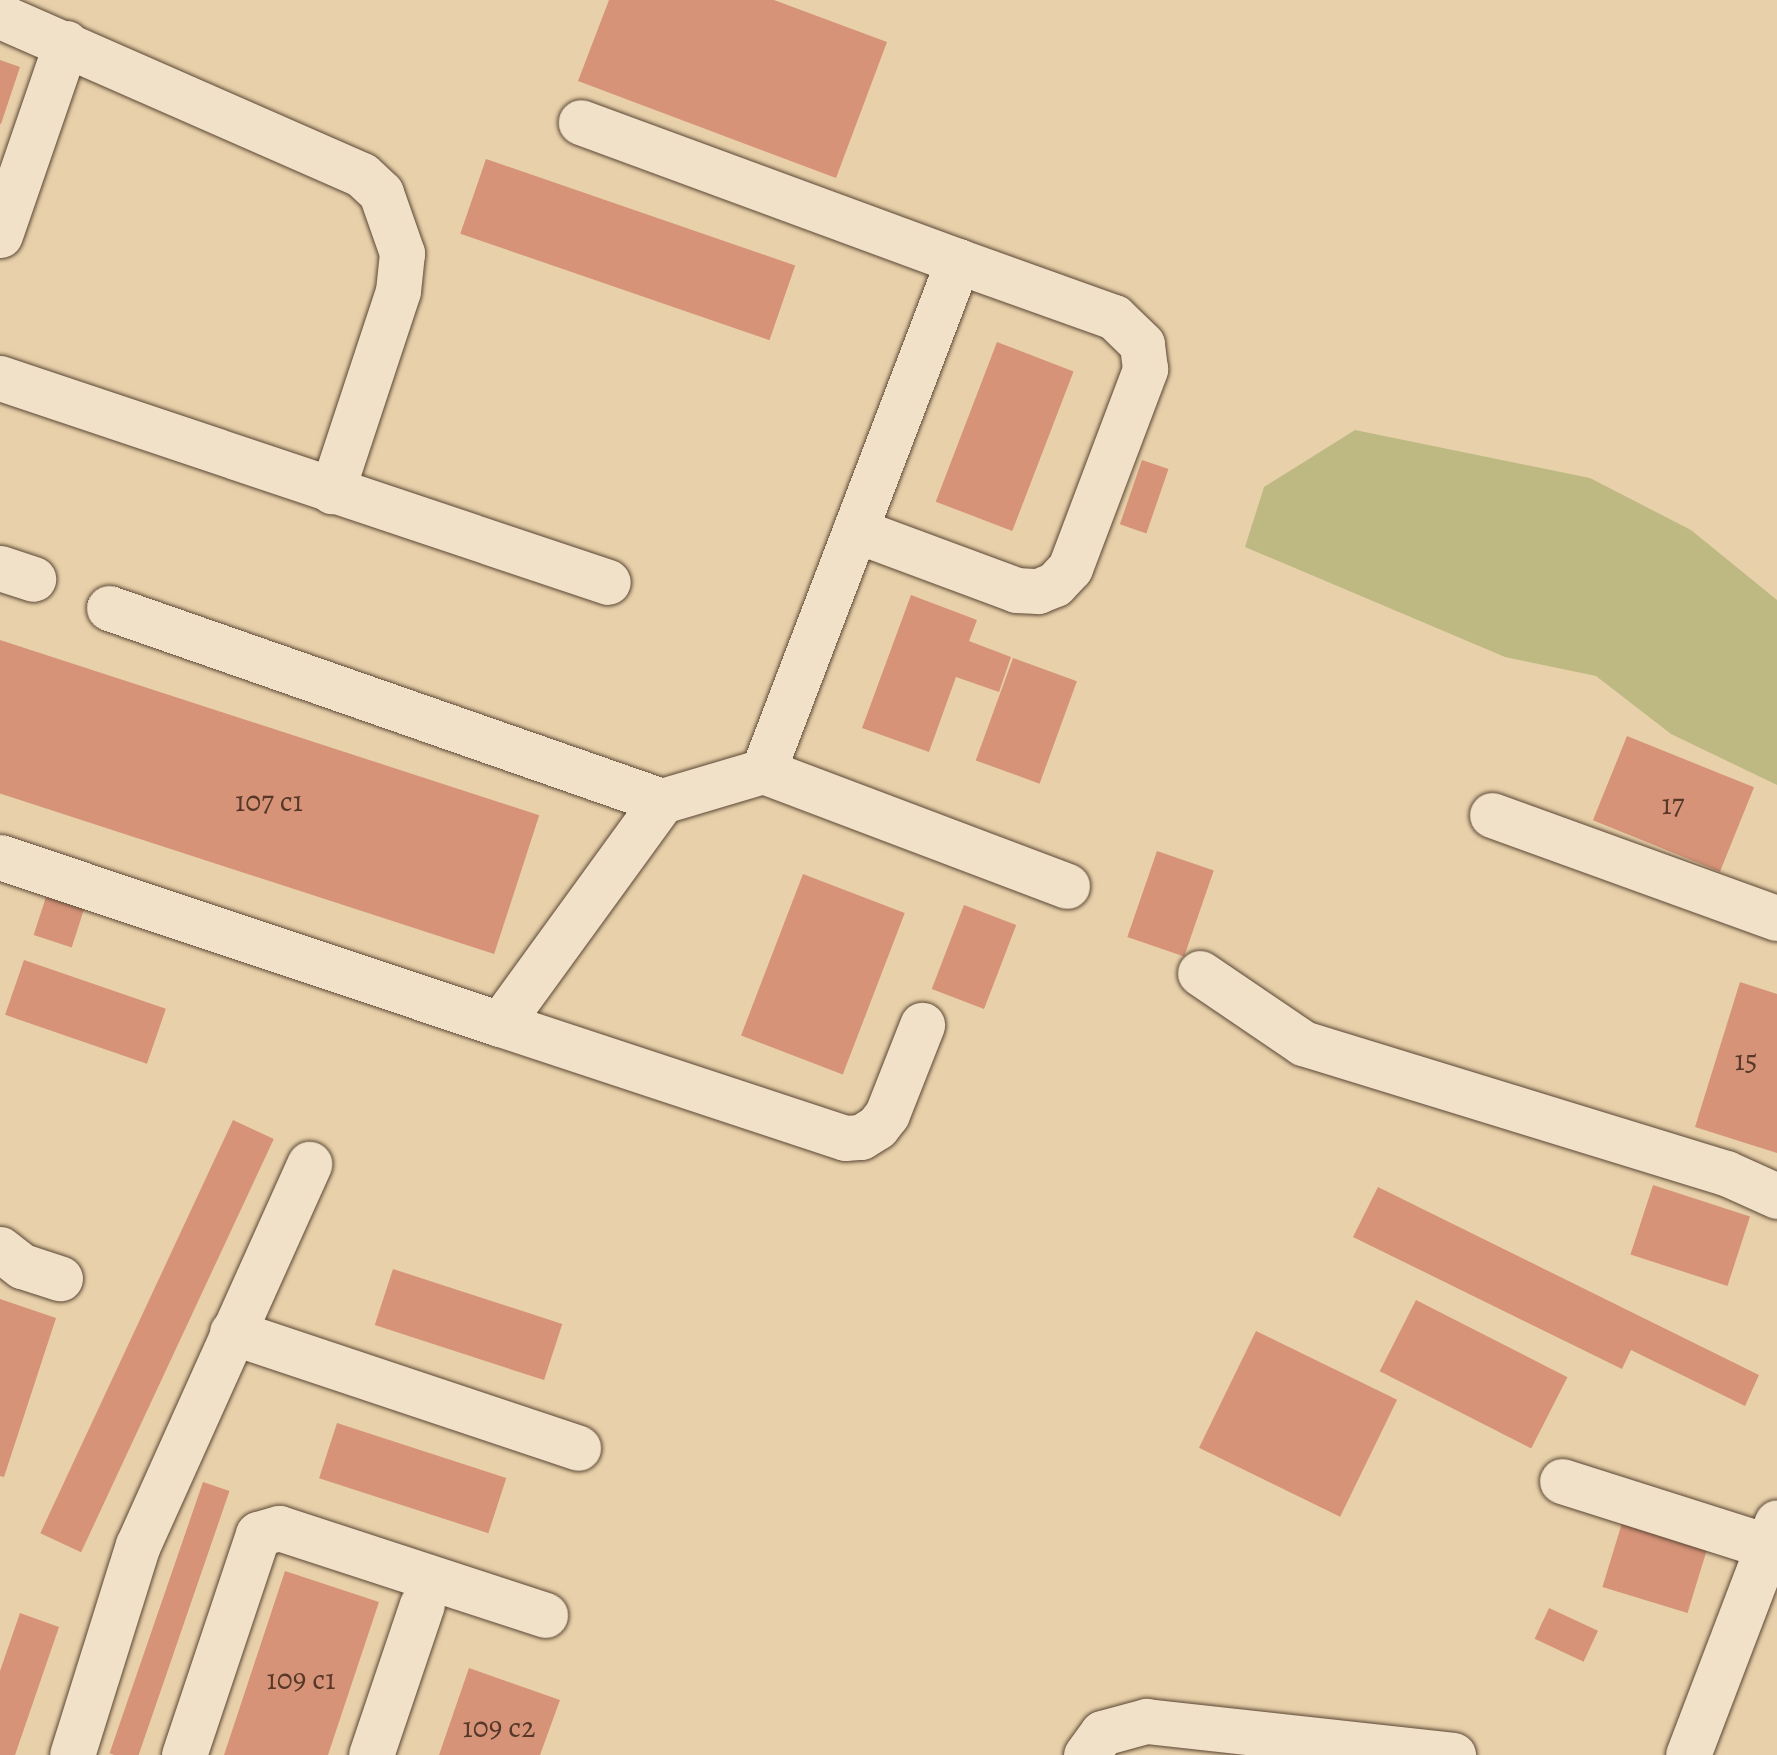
<!DOCTYPE html>
<meta charset="utf-8">
<style>
body{margin:0}
#map{position:relative;width:1777px;height:1755px;overflow:hidden;background:#e8d1aa;font-family:Alegreya,serif}
div>[style]{position:absolute}
[style*='--x']{left:calc(var(--x)*1px);top:calc(var(--y)*1px);width:calc(var(--w)*1px);rotate:calc(var(--a)*1deg)}
.green>*{inset:0;background:#beb983}
.building>*{inset:0;background:#d69378;transform-origin:0 0}
.roads{filter:drop-shadow(0 0 2px #5b4635) drop-shadow(0 0 2px #5b4635)}
.minor>*{height:45px;margin:-22.5px;padding:0 22.5px;transform-origin:22.5px;border-radius:22.5px;background:#f0e1c8}
span{translate:-50% -50%;white-space:nowrap;text-align:center;line-height:1.15;-webkit-text-stroke:8px #f0e1c8;paint-order:stroke}
.number-label{font-size:30px;color:#563728}
.number-label span{-webkit-text-stroke-width:0}
</style>
<div id="map">
<div class="green">
<i style="clip-path:polygon(1355px 430px,1590px 478px,1691px 530px,1777px 600px,1777px 785px,1671px 734px,1596px 676px,1505px 657px,1245px 547px,1264px 487px)"></i>
</div>
<div class="building">
<i style="clip-path:polygon(609px 0,774px 0,887px 42px,836px 178px,578px 81px)"></i>
<i style="clip-path:polygon(0 60px,20px 67px,1px 124px,0 124px)"></i>
<i style="left:486px;top:159px;width:327px;height:79px;rotate:19deg"></i>
<i style="left:997px;top:342px;width:82px;height:171px;rotate:21deg"></i>
<i style="left:1142px;top:460px;width:28px;height:68px;rotate:19deg"></i>
<i style="clip-path:polygon(911px 595px,977px 620px,969px 641px,1011px 657px,999px 692px,956px 677px,929px 752px,862px 728px)"></i>
<i style="left:0;top:640px;width:567px;height:146px;rotate:18deg"></i>
<i style="left:1013px;top:658px;width:68px;height:109px;rotate:20deg"></i>
<i style="left:1627px;top:736px;width:137px;height:91px;rotate:22deg"></i>
<i style="left:1157px;top:851px;width:60px;height:91px;rotate:19deg"></i>
<i style="left:803px;top:874px;width:109px;height:173px;rotate:21deg"></i>
<i style="left:46px;top:897px;width:40px;height:40px;rotate:18deg"></i>
<i style="left:964px;top:905px;width:56px;height:90px;rotate:21deg"></i>
<i style="left:24px;top:960px;width:150px;height:58px;rotate:19deg"></i>
<i style="clip-path:polygon(1740px 982px,1777px 994px,1777px 1153px,1695px 1127px)"></i>
<i style="left:233px;top:1120px;width:45px;height:456px;rotate:25deg"></i>
<i style="left:1653px;top:1185px;width:102px;height:73px;rotate:18deg"></i>
<i style="clip-path:polygon(1378px 1187px,1759px 1375px,1745px 1406px,1631px 1350px,1622px 1369px,1353px 1237px)"></i>
<i style="left:393px;top:1269px;width:178px;height:59px;rotate:18deg"></i>
<i style="clip-path:polygon(0 1299px,56px 1318px,4px 1477px,0 1476px)"></i>
<i style="left:1416px;top:1300px;width:170px;height:80px;rotate:27deg"></i>
<i style="left:1256px;top:1331px;width:157px;height:130px;rotate:26deg"></i>
<i style="left:337px;top:1423px;width:178px;height:58px;rotate:18deg"></i>
<i style="left:203px;top:1482px;width:28px;height:287px;rotate:19deg"></i>
<i style="left:1622px;top:1523px;width:89px;height:67px;rotate:17deg"></i>
<i style="clip-path:polygon(285px 1571px,379px 1602px,328px 1755px,224px 1755px)"></i>
<i style="left:1549px;top:1608px;width:54px;height:34px;rotate:25deg"></i>
<i style="clip-path:polygon(20px 1613px,59px 1627px,15px 1755px,0 1755px,0 1671px)"></i>
<i style="clip-path:polygon(469px 1668px,560px 1700px,540px 1755px,439px 1755px)"></i>
</div>
<div class="roads">
<div class="minor">
<i style="--x:0;--y:16;--w:395;--a:23.7"></i>
<i style="--x:362;--y:175;--w:26;--a:43"></i>
<i style="--x:381;--y:193;--w:64;--a:70.7"></i>
<i style="--x:402;--y:253;--w:38;--a:96"></i>
<i style="--x:398;--y:291;--w:211;--a:108.3"></i>
<i style="--x:0;--y:235;--w:203;--a:-71"></i>
<i style="--x:0;--y:378;--w:641;--a:18.55"></i>
<i style="--x:855;--y:530;--w:172;--a:20.4"></i>
<i style="--x:1016;--y:590;--w:22;--a:3"></i>
<i style="--x:1038;--y:591;--w:18;--a:-22"></i>
<i style="--x:1055;--y:584;--w:22;--a:-47"></i>
<i style="--x:1070;--y:568;--w:213;--a:-69.3"></i>
<i style="--x:1145;--y:369;--w:25;--a:-97"></i>
<i style="--x:1142;--y:344;--w:39;--a:-136"></i>
<i style="--x:1114;--y:317;--w:166;--a:-160.3"></i>
<i style="--x:0;--y:568;--w:35;--a:18"></i>
<i style="--x:109;--y:608;--w:586;--a:19.24"></i>
<i style="--x:763;--y:771;--w:325;--a:20.7"></i>
<i style="--x:1492;--y:815;--w:303;--a:19.9"></i>
<i style="--x:0;--y:857;--w:527;--a:18.47"></i>
<i style="--x:500;--y:1024;--w:276;--a:-54"></i>
<i style="--x:662;--y:801;--w:105;--a:-16.5"></i>
<i style="--x:763;--y:771;--w:546;--a:-69.08"></i>
<i style="--x:958;--y:261;--w:402;--a:-159.8"></i>
<i style="--x:1200;--y:973;--w:125;--a:34.2"></i>
<i style="--x:1303;--y:1043;--w:443;--a:17.1"></i>
<i style="--x:1726;--y:1173;--w:56;--a:24.3"></i>
<i style="--x:500;--y:1024;--w:363;--a:18.3"></i>
<i style="--x:845;--y:1138;--w:16;--a:-4"></i>
<i style="--x:861;--y:1137;--w:19;--a:-32"></i>
<i style="--x:877;--y:1127;--w:16;--a:-52"></i>
<i style="--x:887;--y:1114;--w:96;--a:-68.5"></i>
<i style="--x:0;--y:1249;--w:28;--a:38"></i>
<i style="--x:22;--y:1266;--w:40;--a:18"></i>
<i style="--x:232;--y:1332;--w:365;--a:18.5"></i>
<i style="--x:1562;--y:1481;--w:225;--a:17.6"></i>
<i style="--x:72;--y:1755;--w:220;--a:-72.6"></i>
<i style="--x:138;--y:1545;--w:418;--a:-65.8"></i>
<i style="--x:184;--y:1755;--w:233;--a:-71.5"></i>
<i style="--x:258;--y:1534;--w:22;--a:-16"></i>
<i style="--x:279;--y:1528;--w:280;--a:18.1"></i>
<i style="--x:371;--y:1755;--w:159;--a:-71.3"></i>
<i style="--x:1086;--y:1755;--w:27;--a:-54"></i>
<i style="--x:1102;--y:1733;--w:46;--a:-15.3"></i>
<i style="--x:1146;--y:1721;--w:309;--a:6.3"></i>
<i style="--x:1688;--y:1755;--w:249;--a:-69.1"></i>
</div>
</div>
<div class="number-label">
<span style="left:269px;top:801px">107 с1</span>
<span style="left:1673px;top:804px">17</span>
<span style="left:1746px;top:1060px">15</span>
<span style="left:301px;top:1679px">109 с1</span>
<span style="left:499px;top:1727px">109 с2</span>
</div>
</div>
